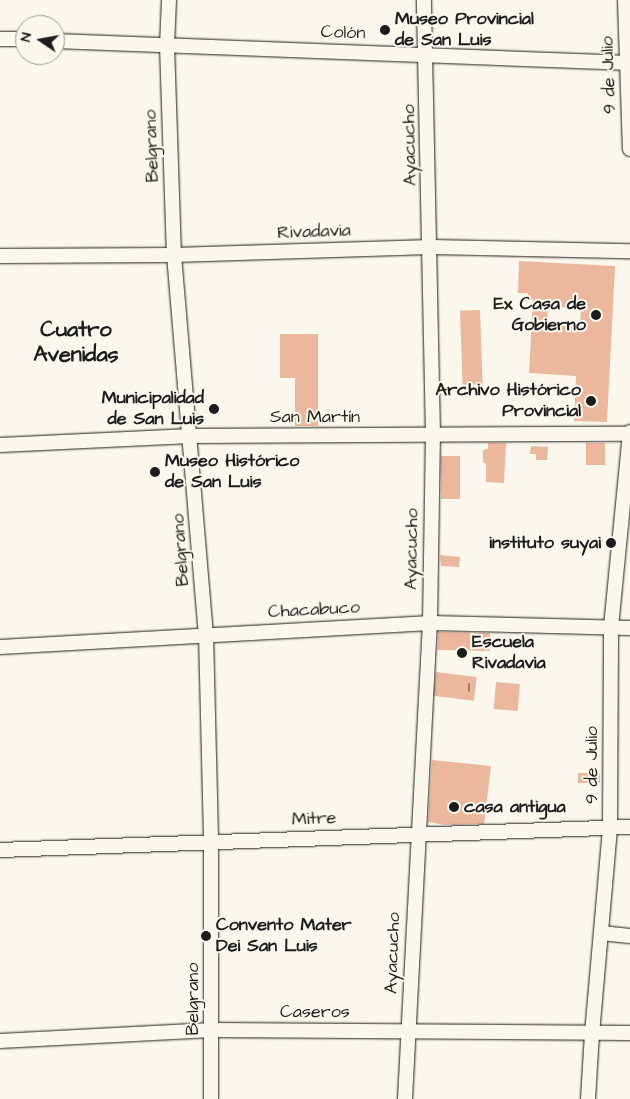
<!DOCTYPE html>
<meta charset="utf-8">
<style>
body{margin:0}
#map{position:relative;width:630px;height:1099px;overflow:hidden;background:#fbf7ec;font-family:"Architects Daughter",sans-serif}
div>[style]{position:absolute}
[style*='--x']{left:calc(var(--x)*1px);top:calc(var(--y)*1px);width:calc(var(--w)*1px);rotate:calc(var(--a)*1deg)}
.building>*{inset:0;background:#ebb89d;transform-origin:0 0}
.roads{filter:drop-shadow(0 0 1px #1c1c1c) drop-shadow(0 0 1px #1c1c1c)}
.minor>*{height:14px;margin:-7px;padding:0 7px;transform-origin:7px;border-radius:7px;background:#fbf7ec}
.dots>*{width:14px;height:14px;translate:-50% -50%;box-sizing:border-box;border:2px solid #fbf7ec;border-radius:50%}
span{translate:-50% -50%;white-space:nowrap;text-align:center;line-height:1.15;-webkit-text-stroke:4px #fbf7ec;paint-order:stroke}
.number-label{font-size:15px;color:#50433c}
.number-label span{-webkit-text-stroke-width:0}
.poi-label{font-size:18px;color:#1c1c1c;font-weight:700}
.left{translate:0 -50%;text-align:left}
.right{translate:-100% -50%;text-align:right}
.street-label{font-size:18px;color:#1c1c1c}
.district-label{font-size:22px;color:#1c1c1c;font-weight:700}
.north{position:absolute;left:15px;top:15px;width:50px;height:50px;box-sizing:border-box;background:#fbf7ec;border:1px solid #a29f99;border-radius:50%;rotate:282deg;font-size:14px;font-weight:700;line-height:20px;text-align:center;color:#1c1c1c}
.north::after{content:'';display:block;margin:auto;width:18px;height:22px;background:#1c1c1c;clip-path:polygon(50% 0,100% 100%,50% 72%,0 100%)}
</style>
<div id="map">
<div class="building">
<i style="clip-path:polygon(evenodd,519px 261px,615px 266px,607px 422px,574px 421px,576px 376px,529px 373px,533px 299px,528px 299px,528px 293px,518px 293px,519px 261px,548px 306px,581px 308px,580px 324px,547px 322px,548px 306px)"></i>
<i style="left:480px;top:310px;width:74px;height:20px;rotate:88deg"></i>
<i style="clip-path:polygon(280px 334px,318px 334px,318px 426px,295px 426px,295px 378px,280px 378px)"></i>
<i style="clip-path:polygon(488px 443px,506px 443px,504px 483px,486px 482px,486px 464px,483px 462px,483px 450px,488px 449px)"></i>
<i style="left:586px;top:443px;width:19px;height:22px"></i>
<i style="clip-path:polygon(531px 446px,548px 447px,547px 460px,536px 460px,536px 454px,530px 454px)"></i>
<i style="left:441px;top:456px;width:19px;height:43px"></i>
<i style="clip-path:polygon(440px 555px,460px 557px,459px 567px,441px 566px)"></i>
<i style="left:438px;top:632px;width:52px;height:18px;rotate:1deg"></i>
<i style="left:436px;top:672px;width:41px;height:24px;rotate:7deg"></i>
<i style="left:496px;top:682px;width:24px;height:27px;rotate:5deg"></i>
<i style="clip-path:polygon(432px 760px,491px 766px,484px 824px,445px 825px,428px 822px)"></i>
<i style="left:578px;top:773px;width:22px;height:10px"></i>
</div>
<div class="roads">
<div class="minor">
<i style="--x:169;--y:0;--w:45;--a:92.5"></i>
<i style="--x:167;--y:45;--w:210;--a:88.1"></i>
<i style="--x:174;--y:255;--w:380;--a:85.2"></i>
<i style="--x:206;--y:634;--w:208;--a:88.6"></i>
<i style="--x:211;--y:842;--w:257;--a:90"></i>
<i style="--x:625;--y:0;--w:149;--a:88.1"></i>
<i style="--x:0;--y:39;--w:25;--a:0"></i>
<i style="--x:55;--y:41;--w:575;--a:2.19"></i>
<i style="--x:0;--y:256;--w:174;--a:-0.3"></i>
<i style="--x:174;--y:255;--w:257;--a:-1.8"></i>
<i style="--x:431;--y:247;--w:199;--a:1.2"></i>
<i style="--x:0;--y:445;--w:191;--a:-2.7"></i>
<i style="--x:191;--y:436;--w:439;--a:-0.3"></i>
<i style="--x:0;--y:647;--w:431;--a:-3.2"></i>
<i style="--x:430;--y:623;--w:200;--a:1.4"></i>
<i style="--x:0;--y:850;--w:630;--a:-2.09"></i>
<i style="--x:601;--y:933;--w:29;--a:6"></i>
<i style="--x:0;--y:1041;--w:212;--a:-3"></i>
<i style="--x:212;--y:1030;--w:418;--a:0.4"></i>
<i style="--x:405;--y:1099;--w:477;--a:-87"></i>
<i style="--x:430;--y:623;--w:188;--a:-89.1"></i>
<i style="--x:433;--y:435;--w:435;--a:-91.2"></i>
<i style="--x:588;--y:1099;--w:65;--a:-86.5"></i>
<i style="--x:592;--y:1034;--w:208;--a:-85"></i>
<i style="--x:610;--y:827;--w:200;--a:-89.7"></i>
<i style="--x:611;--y:627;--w:196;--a:-84.4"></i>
</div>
</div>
<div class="dots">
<i style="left:385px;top:30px;background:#1c1c1c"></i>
<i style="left:596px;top:315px;background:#1c1c1c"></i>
<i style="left:591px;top:401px;background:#1c1c1c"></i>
<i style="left:214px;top:409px;background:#1c1c1c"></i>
<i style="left:155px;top:472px;background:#1c1c1c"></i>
<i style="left:611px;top:543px;background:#1c1c1c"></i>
<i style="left:462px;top:653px;background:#1c1c1c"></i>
<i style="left:454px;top:807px;background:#1c1c1c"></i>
<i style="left:206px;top:936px;background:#1c1c1c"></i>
</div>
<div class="number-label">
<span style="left:469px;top:688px">1</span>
</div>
<div class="poi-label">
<span class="left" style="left:395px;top:30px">Museo Provincial<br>de San Luis</span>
<span class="right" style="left:586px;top:315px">Ex Casa de<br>Gobierno</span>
<span class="right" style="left:581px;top:401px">Archivo Histórico<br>Provincial</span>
<span class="right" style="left:204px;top:409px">Municipalidad<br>de San Luis</span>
<span class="left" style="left:165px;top:472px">Museo Histórico<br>de San Luis</span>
<span class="right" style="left:601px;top:543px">instituto suyai</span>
<span class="left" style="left:472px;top:653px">Escuela<br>Rivadavia</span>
<span class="left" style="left:464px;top:807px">casa antigua</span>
<span class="left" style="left:216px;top:936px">Convento Mater<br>Dei San Luis</span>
</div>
<div class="street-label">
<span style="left:343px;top:33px;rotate:2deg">Colón</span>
<span style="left:609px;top:75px;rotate:-92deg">9 de Julio</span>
<span style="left:410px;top:145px;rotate:-91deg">Ayacucho</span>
<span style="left:152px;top:146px;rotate:-92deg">Belgrano</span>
<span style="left:314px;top:232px;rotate:-2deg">Rivadavia</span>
<span style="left:315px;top:417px">San Martín</span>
<span style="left:412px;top:549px;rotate:-89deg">Ayacucho</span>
<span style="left:181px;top:550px;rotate:-94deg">Belgrano</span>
<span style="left:314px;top:610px;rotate:-3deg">Chacabuco</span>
<span style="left:592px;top:765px;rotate:-90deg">9 de Julio</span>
<span style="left:314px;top:819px;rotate:-2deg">Mitre</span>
<span style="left:393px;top:953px;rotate:-88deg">Ayacucho</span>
<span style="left:193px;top:999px;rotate:-90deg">Belgrano</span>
<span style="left:315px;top:1012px">Caseros</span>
</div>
<div class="district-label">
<span style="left:76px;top:342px">Cuatro<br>Avenidas</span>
</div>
<div class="north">N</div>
</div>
